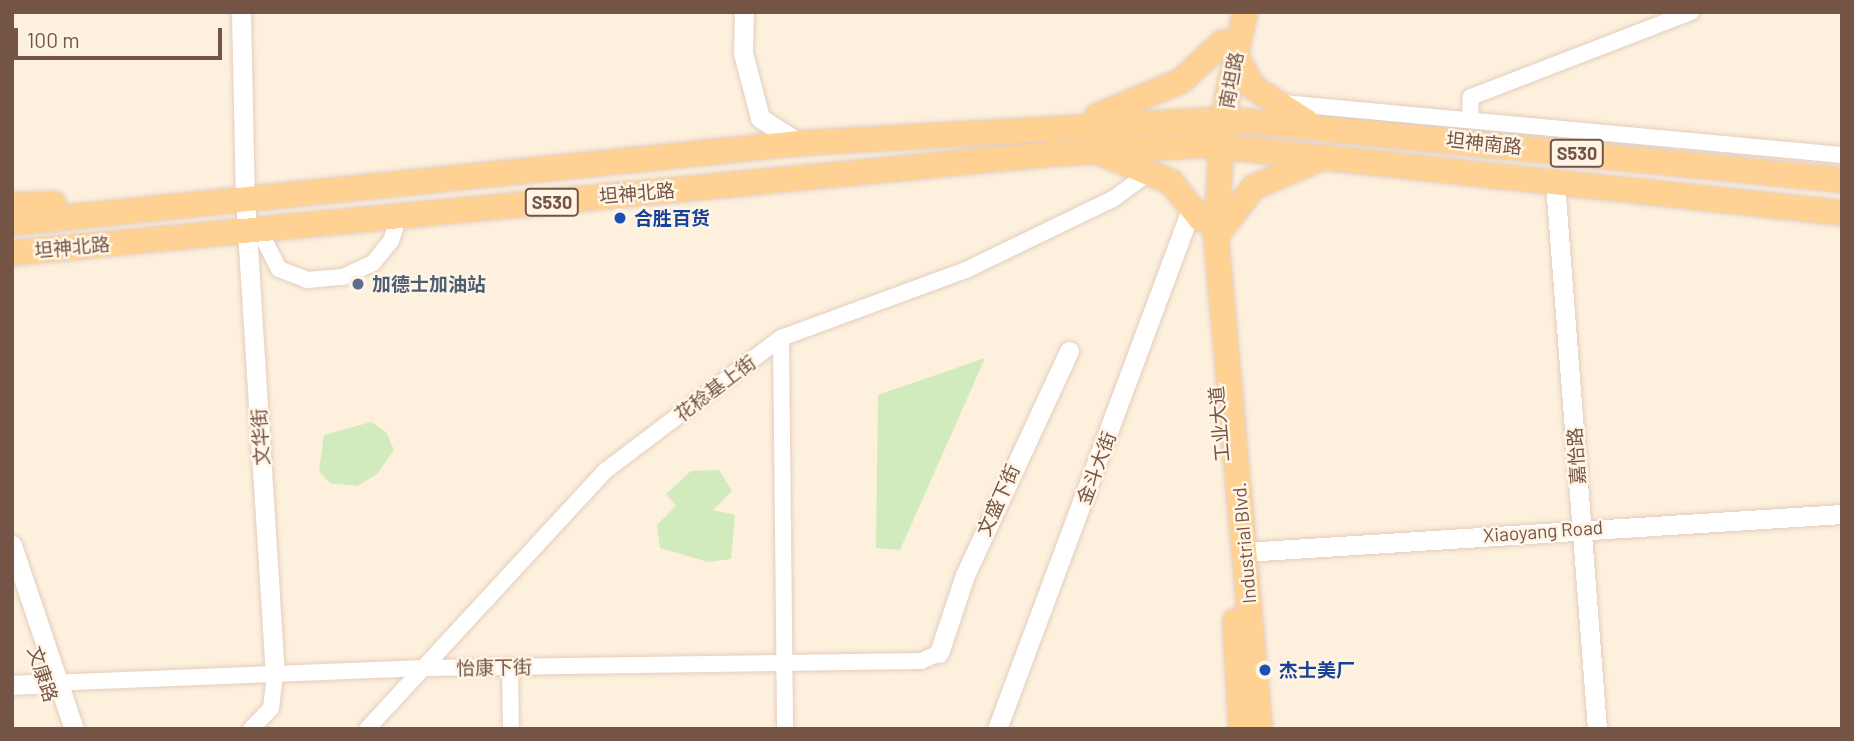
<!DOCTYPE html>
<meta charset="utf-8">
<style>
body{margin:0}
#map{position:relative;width:1854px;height:741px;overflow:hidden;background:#fdf0dd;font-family:Barlow,"Noto Sans SC",sans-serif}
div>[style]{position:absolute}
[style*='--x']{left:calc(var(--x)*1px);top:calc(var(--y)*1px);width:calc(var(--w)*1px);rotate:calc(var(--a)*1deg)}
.green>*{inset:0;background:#d1ebbc}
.roads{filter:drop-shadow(0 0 2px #e3cdbd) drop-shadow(0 0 2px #e3cdbd)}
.minor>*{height:16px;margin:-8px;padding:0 8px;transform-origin:8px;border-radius:8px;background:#fff}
.tertiary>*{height:19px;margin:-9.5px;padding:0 9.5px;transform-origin:9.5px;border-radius:9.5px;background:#fff}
.primary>*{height:24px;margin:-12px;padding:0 12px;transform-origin:12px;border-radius:12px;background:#ffd293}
.dots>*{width:19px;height:19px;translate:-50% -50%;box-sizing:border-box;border:4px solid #fff4e5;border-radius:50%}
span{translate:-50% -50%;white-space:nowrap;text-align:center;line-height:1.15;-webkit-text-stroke:5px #fff4e5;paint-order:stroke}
.shield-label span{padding:2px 5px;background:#fff4e5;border:2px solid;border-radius:5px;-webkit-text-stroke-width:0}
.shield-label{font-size:18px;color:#745445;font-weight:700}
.street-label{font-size:19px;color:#745445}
.transit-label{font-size:19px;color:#164399;font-weight:700}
.left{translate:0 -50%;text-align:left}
.service-label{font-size:19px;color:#4e5e75;font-weight:700}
.frame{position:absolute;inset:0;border:14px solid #745445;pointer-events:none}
.scale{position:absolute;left:14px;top:28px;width:208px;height:32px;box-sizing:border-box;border:4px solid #745445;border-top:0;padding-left:9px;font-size:21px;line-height:24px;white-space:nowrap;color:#745445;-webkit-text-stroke:5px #fff4e5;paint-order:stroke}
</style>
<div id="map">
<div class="green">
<i style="clip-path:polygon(985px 358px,900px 550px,876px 548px,878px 395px)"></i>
<i style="clip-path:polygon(371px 422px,386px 432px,394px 450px,377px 474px,357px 486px,330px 483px,319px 471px,324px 435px)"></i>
<i style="clip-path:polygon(719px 470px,732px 491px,713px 510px,735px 515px,731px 559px,708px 562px,660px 548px,657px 525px,676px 506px,666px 494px,691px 471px)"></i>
</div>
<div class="roads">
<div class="minor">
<i style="--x:1283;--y:103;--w:561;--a:5.31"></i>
<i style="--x:1470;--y:120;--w:23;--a:-88"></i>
<i style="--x:1471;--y:97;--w:236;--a:-21.1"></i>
<i style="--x:259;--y:230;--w:44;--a:62.9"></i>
<i style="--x:279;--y:269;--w:30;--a:21"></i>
<i style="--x:307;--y:280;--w:36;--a:-5"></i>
<i style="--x:343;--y:277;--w:33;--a:-25"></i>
<i style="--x:373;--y:263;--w:28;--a:-51"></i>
<i style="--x:391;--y:241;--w:26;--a:-72"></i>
<i style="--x:781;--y:338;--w:391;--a:89.4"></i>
<i style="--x:510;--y:666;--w:63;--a:89.1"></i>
<i style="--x:49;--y:683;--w:375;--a:-2.3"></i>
<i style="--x:424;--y:668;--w:497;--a:-0.8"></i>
<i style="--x:921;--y:661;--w:20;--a:-24"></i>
<i style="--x:251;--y:729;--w:29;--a:-46"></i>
<i style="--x:271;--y:708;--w:34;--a:-83"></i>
<i style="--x:367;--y:729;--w:351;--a:-47.3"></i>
<i style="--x:605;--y:471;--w:221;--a:-37.1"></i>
<i style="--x:781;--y:338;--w:197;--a:-20.2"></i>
<i style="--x:966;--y:270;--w:163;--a:-25.8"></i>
<i style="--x:1113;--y:199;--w:46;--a:-36.1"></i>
</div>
<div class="tertiary">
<i style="--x:241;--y:12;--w:187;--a:88.8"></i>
<i style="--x:245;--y:199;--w:476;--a:86.4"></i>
<i style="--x:744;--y:12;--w:41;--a:91.4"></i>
<i style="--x:743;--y:53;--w:67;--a:75.3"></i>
<i style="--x:760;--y:118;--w:46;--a:32.7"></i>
<i style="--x:1555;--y:183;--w:548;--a:85.6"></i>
<i style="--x:12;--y:545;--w:194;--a:71.4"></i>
<i style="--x:1245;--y:552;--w:598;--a:-3.64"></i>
<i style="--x:939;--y:653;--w:82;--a:-71.6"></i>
<i style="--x:965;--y:575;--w:247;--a:-65.1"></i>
<i style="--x:12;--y:685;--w:34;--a:-3"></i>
<i style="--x:997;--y:729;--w:557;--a:-69.52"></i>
</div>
<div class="primary">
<i style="--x:1245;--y:12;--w:109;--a:101.6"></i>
<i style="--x:1223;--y:119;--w:117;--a:93.4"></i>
<i style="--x:1216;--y:236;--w:495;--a:84.9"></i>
<i style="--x:1235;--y:55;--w:38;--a:60"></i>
<i style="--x:1254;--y:88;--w:62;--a:32.4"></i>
<i style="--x:1097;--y:116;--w:91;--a:-22.6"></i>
<i style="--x:1181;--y:81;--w:57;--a:-42.9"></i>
<i style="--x:1105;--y:155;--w:71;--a:22.2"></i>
<i style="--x:1171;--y:182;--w:48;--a:51.7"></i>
<i style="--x:12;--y:205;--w:42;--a:-1.4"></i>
<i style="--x:12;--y:223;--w:792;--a:-5.8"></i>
<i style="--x:800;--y:143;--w:424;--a:-3.2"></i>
<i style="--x:1223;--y:119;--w:622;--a:5.63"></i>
<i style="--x:1216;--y:236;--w:62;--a:-52.2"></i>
<i style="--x:1254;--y:187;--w:69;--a:-23.2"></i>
<i style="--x:12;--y:253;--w:1044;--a:-5.44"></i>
<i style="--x:1051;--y:154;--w:155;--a:-3.3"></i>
<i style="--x:1206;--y:145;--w:640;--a:6.1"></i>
<i style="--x:1235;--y:621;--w:108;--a:86.8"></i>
</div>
</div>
<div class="dots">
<i style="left:620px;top:218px;background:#1a4fb4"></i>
<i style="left:358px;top:284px;background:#5c6f8a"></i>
<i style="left:1265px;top:670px;background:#1a4fb4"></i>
</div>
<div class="shield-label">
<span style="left:1577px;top:153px">S530</span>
<span style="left:552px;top:202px">S530</span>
</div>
<div class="street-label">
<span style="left:1231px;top:80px;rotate:-79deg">南坦路</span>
<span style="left:1484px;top:143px;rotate:6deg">坦神南路</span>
<span style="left:637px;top:193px;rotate:-5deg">坦神北路</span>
<span style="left:72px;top:247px;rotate:-5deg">坦神北路</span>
<span style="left:715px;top:388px;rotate:-37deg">花稔基上街</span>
<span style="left:1219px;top:424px;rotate:-95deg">工业大道</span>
<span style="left:260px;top:437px;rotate:-94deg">文华街</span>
<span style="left:1576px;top:456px;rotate:-94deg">嘉怡路</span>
<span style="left:1096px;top:468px;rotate:-69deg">金斗大街</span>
<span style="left:998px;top:500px;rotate:-66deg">文盛下街</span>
<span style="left:1543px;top:531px;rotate:-4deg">Xiaoyang Road</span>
<span style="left:1244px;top:543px;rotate:-95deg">Industrial Blvd.</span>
<span style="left:494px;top:667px;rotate:-1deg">怡康下街</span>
<span style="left:43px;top:674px;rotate:72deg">文康路</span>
</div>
<div class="transit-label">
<span class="left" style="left:634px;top:218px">合胜百货</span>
<span class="left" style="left:1279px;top:670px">杰士美厂</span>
</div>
<div class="service-label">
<span class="left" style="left:372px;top:284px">加德士加油站</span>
</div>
<div class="frame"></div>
<div class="scale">100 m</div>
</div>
